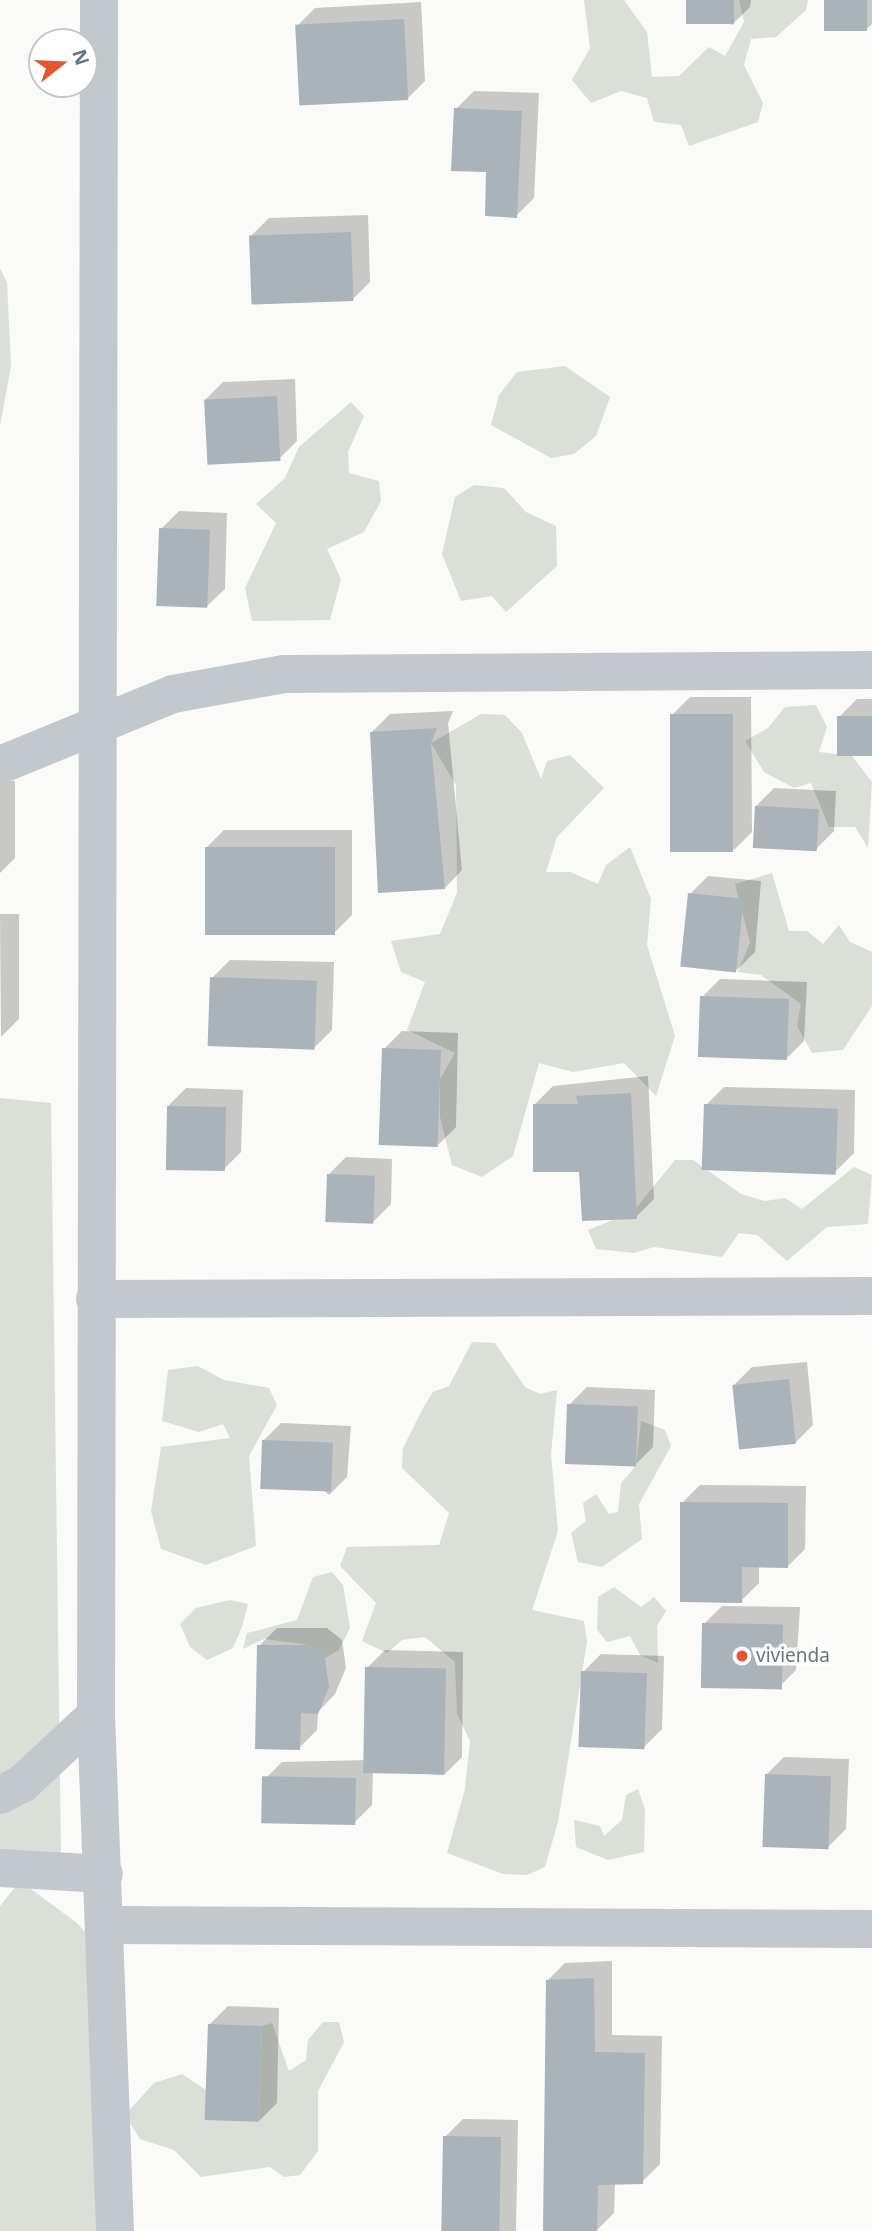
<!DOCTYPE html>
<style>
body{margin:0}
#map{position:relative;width:872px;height:2231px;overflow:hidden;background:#fafaf8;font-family:"Noto Sans",sans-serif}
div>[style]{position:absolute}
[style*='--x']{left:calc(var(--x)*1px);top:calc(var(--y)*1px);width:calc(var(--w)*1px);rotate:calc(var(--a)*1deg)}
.green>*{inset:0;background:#dadfd7}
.shadow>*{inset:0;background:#0003}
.building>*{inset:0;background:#aab3b9;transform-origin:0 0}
.street>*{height:38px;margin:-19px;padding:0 19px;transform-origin:19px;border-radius:19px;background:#c3c8cc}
.dots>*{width:19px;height:19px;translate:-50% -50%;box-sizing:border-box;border:4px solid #fff;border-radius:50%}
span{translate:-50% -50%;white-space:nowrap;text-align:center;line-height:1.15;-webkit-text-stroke:7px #fff;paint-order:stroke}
.poi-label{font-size:19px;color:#657683}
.left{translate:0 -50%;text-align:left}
.north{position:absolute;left:28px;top:28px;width:70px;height:70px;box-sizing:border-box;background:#fff;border:2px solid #c1c8cd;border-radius:50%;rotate:72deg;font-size:19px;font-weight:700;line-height:28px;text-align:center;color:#657683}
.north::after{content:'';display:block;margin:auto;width:24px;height:32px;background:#e4572e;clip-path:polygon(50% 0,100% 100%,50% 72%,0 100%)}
</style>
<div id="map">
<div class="green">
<i style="clip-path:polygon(584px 0,624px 0,647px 32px,652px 77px,679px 76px,709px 47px,725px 56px,744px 22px,739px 0,808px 0,806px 10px,776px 37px,751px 39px,744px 65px,763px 103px,758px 122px,689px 146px,681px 125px,654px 122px,647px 98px,621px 91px,591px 103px,572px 80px,590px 48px)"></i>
<i style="clip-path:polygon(0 268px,7px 283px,11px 366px,0 426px)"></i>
<i style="clip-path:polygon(565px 366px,610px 397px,596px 436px,574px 454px,551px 458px,491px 425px,499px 395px,517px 372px)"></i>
<i style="clip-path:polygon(351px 402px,364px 416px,348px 452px,349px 473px,379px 481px,381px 501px,364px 532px,327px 549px,341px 579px,330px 620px,252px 621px,245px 588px,276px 523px,256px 504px,285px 478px,299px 447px)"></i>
<i style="clip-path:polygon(474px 485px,504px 488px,526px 512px,556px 526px,557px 566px,506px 612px,492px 596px,461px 601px,442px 554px,455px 497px)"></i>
<i style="clip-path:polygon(816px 705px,827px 727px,819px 752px,852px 756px,872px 782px,868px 848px,855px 827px,829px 827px,811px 783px,794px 788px,764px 772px,745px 741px,768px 728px,785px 707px)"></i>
<i style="clip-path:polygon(481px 714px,505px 715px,522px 733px,541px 779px,547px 761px,570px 755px,604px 788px,557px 837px,546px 872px,570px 872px,598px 884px,606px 865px,630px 847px,651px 899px,647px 945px,675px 1036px,656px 1096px,624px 1063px,573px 1072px,539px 1063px,513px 1156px,482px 1177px,452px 1165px,440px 1117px,440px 1079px,455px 1053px,407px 1030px,425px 982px,401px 972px,391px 941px,440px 934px,457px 893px,456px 785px,431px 743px)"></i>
<i style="clip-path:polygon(772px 873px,789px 931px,807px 931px,823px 944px,839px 925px,850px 942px,872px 952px,872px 1006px,843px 1050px,812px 1053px,797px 1026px,801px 1004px,761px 975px,738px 972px,750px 942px,735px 884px)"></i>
<i style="clip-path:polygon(0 1098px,51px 1103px,61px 1856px,0 1854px)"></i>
<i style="clip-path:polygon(675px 1160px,693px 1160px,741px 1194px,765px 1201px,785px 1198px,802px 1209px,854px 1167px,872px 1175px,868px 1224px,827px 1227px,787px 1261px,757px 1235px,739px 1233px,722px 1257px,654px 1247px,634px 1253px,596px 1249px,588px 1230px,633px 1212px)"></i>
<i style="clip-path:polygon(472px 1342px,495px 1343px,525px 1387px,540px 1394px,557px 1390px,551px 1454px,558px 1531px,532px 1610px,584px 1621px,587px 1642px,558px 1822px,545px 1867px,527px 1875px,503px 1874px,447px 1853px,465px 1789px,470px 1741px,457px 1714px,455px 1662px,425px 1637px,402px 1640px,387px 1653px,362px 1641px,376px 1603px,340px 1566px,347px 1547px,439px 1545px,449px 1513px,402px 1468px,403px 1448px,423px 1408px,433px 1392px,449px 1386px)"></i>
<i style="clip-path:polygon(198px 1366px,224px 1380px,269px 1388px,277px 1405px,249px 1456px,256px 1546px,206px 1565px,161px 1549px,151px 1511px,161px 1447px,230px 1438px,223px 1424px,199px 1432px,162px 1421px,168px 1370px)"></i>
<i style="clip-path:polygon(641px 1421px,665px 1430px,671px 1446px,639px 1504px,642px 1539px,602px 1567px,578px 1562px,571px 1533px,586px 1521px,583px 1503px,596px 1494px,609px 1514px,618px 1512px,621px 1483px,636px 1466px)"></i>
<i style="clip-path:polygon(332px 1572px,343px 1585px,350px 1628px,339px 1650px,325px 1658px,309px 1645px,264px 1639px,243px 1649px,247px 1633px,297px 1620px,313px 1577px)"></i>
<i style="clip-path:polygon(614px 1587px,641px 1607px,654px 1597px,666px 1611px,657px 1626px,658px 1663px,640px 1655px,630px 1636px,607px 1642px,597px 1630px,598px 1597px)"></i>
<i style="clip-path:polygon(230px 1600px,248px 1604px,242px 1627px,233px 1648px,207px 1660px,190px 1647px,180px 1624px,196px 1608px)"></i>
<i style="clip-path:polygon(638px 1789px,645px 1809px,644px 1852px,608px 1860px,576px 1847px,574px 1820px,600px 1826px,604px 1836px,622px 1820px,626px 1795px)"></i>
<i style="clip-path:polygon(20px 1881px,77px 1923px,101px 1950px,98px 2231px,0 2231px,0 1906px)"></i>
<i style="clip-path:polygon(323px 2022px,339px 2022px,344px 2042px,318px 2091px,318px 2151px,300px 2175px,284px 2177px,270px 2167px,201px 2177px,174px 2150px,140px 2139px,125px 2115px,154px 2083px,182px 2074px,206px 2090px,206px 2120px,259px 2119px,262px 2026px,272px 2023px,289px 2071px,306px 2060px,308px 2040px)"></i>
</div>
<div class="shadow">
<i style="clip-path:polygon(688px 0,751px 0,750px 7px,732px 25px)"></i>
<i style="clip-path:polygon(826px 0,872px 0,872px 24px,865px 31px)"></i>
<i style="clip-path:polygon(421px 2px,425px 81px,407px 99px,297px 26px,315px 8px)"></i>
<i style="clip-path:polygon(474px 91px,539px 93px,534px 198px,516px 216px,456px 109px)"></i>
<i style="clip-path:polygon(368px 215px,370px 282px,352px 300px,251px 236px,269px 218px)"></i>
<i style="clip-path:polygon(295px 379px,297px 441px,279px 459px,205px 400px,223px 382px)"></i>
<i style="clip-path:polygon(179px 511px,227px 513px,225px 589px,207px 606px,161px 529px)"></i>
<i style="clip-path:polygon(690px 697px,751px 697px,752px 832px,734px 850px,672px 715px)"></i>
<i style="clip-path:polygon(857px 699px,872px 699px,872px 755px,839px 717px)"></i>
<i style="clip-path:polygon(453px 711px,448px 723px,462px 870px,445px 888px,372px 732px,390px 714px)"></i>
<i style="clip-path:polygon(0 781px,15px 781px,15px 858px,0 873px)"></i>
<i style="clip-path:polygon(774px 788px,836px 791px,834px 831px,816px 849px,756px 806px)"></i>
<i style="clip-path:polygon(224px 830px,352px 830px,352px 915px,334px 933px,206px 848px)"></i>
<i style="clip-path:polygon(708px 876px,761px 881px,755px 952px,737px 970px,690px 894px)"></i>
<i style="clip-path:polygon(0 914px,19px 914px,19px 1019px,1px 1037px)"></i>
<i style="clip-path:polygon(230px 960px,334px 962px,332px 1030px,314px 1048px,212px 978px)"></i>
<i style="clip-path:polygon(720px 979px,807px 982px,804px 1041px,786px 1059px,702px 997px)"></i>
<i style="clip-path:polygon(402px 1031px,458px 1033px,456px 1127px,438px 1145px,384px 1049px)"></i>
<i style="clip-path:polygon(648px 1076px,654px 1199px,636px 1217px,580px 1170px,535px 1104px,553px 1086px)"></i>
<i style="clip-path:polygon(724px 1087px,855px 1090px,854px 1153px,836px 1171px,706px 1105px)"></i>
<i style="clip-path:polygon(186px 1088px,243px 1090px,241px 1152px,223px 1170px,168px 1106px)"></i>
<i style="clip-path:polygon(346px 1157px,392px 1159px,391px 1204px,373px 1222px,328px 1175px)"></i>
<i style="clip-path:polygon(807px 1362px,813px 1425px,795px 1443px,734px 1385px,752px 1367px)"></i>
<i style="clip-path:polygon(587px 1387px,655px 1390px,653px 1447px,635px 1465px,569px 1405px)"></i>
<i style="clip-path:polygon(281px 1423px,351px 1426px,347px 1477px,329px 1495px,263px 1441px)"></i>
<i style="clip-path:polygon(700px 1485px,806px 1486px,805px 1549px,787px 1567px,759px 1566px,759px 1583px,741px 1601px,682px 1503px)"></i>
<i style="clip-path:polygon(722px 1606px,800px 1607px,796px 1670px,778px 1688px,704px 1624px)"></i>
<i style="clip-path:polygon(277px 1628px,327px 1628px,342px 1640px,346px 1668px,335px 1694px,318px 1712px,317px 1730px,299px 1748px,259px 1646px)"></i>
<i style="clip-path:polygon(385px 1650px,463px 1652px,462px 1757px,444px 1775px,373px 1771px,372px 1805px,354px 1823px,264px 1780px,282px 1762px,369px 1760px,367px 1668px)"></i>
<i style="clip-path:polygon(601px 1654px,664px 1656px,662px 1729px,644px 1747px,583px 1672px)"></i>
<i style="clip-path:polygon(784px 1757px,849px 1759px,846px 1829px,828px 1847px,766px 1775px)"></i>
<i style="clip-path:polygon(612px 1961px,612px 2035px,662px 2036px,660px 2164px,642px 2182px,615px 2183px,614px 2213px,596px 2231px,545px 2231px,547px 1981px,565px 1963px)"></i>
<i style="clip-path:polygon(228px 2006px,279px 2008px,277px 2103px,259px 2121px,210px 2024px)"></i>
<i style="clip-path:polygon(463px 2119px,518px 2120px,516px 2231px,444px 2231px,445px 2137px)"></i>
</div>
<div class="building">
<i style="left:686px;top:0;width:48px;height:24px"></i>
<i style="left:824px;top:0;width:43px;height:31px"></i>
<i style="left:404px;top:19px;width:81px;height:109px;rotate:87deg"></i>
<i style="clip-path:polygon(454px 108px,522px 111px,517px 218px,485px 216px,486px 172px,451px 171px)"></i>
<i style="left:351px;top:232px;width:69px;height:102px;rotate:88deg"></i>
<i style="left:277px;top:396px;width:65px;height:73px;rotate:87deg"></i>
<i style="left:159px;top:528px;width:51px;height:78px;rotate:2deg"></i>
<i style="left:670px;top:714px;width:63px;height:138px"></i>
<i style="left:837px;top:716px;width:35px;height:40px"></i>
<i style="clip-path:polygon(437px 728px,431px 743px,445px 889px,378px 893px,370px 732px)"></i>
<i style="left:755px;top:806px;width:64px;height:42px;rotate:3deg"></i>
<i style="left:205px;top:847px;width:130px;height:88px"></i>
<i style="left:688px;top:893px;width:56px;height:74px;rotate:6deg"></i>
<i style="left:210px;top:977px;width:107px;height:69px;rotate:2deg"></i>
<i style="left:700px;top:996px;width:89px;height:61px;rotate:2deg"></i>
<i style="left:382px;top:1048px;width:59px;height:97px;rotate:2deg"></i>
<i style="clip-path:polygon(631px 1093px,637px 1219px,582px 1221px,579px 1172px,533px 1172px,533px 1104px,578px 1104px,576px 1096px)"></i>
<i style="left:704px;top:1104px;width:134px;height:66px;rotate:2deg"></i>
<i style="left:167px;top:1106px;width:59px;height:64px;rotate:1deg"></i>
<i style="left:327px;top:1174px;width:48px;height:48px;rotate:2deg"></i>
<i style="left:789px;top:1379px;width:65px;height:57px;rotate:84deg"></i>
<i style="left:567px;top:1404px;width:71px;height:60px;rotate:2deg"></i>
<i style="left:262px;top:1440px;width:71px;height:49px;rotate:2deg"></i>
<i style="clip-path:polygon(680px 1502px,788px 1503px,788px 1568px,742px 1567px,742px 1603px,680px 1602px)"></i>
<i style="left:702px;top:1623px;width:81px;height:65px;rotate:1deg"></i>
<i style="clip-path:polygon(257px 1645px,309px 1645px,325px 1658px,329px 1687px,318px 1714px,301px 1713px,300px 1750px,255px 1749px)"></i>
<i style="left:365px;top:1667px;width:81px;height:106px;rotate:1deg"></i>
<i style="left:581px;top:1671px;width:66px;height:76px;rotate:2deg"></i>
<i style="left:765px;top:1774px;width:66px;height:73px;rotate:2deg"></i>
<i style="left:356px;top:1778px;width:47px;height:94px;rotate:91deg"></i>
<i style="clip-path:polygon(594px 1978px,595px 2052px,645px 2053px,643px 2184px,598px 2185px,597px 2231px,543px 2231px,546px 1980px)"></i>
<i style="left:208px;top:2024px;width:54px;height:96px;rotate:2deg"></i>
<i style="left:443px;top:2136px;width:58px;height:95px;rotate:1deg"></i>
</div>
<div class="street">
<i style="--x:99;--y:0;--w:1715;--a:90.1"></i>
<i style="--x:96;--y:1715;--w:516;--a:87.89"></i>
<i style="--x:0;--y:765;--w:187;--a:-22.3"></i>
<i style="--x:173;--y:694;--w:113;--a:-10.2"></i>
<i style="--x:284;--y:674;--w:588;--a:-0.39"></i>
<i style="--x:95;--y:1299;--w:777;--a:-0.22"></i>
<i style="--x:0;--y:1795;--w:25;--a:-27"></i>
<i style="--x:22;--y:1784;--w:101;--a:-43"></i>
<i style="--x:0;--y:1868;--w:104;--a:3.3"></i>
<i style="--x:108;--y:1925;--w:764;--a:0.3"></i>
</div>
<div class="dots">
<i style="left:742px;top:1656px;background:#e4572e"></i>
</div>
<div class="poi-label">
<span class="left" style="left:756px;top:1656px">vivienda</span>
</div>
<div class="north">N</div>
</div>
